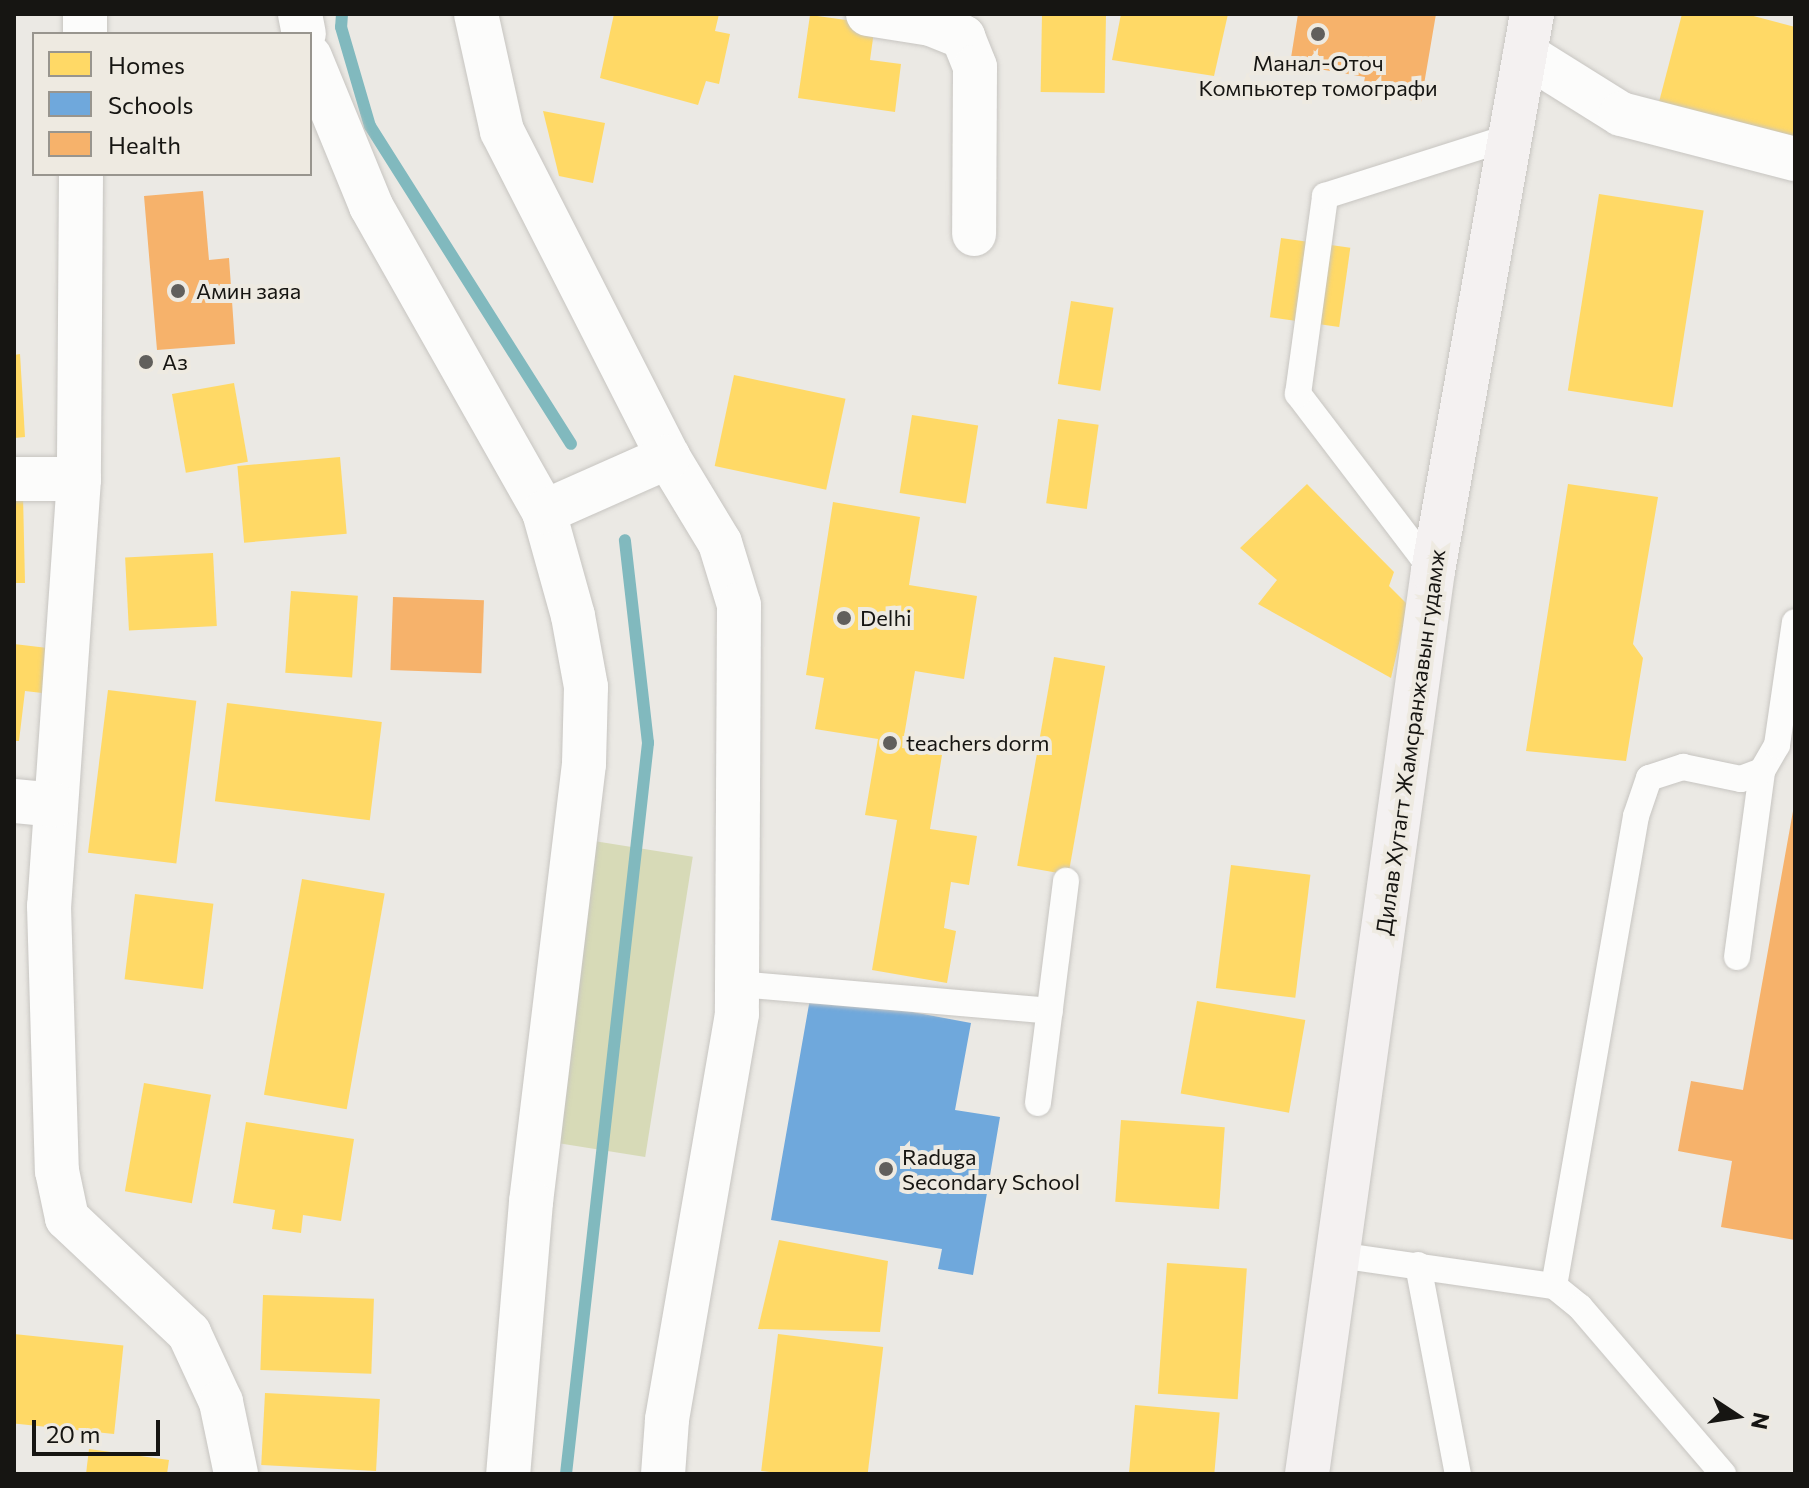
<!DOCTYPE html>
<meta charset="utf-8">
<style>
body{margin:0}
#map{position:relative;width:1809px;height:1488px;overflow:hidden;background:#ebe9e4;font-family:Commissioner,sans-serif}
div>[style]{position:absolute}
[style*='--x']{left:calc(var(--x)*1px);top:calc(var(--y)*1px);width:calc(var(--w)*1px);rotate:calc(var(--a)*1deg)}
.green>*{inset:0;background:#d7dab7;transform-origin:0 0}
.homes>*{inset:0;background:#ffd966;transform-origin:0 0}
.schools>*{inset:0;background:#6fa8dc}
.health>*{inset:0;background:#f6b26b;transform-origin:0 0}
.stream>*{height:12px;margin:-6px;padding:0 6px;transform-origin:6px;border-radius:6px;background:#81b9be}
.roads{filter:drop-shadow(0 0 2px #c7c5c1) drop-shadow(0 0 2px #c7c5c1)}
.service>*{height:26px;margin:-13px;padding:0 13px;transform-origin:13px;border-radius:13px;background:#fcfcfb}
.minor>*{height:44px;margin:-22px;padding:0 22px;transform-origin:22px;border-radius:22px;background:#fcfcfb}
.secondary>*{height:44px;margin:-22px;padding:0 22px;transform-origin:22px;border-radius:22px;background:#f4f1f1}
.dots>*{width:22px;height:22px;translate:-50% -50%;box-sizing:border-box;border:4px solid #eeeae1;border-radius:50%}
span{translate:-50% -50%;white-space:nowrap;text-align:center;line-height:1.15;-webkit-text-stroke:8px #eeeae1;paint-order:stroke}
.poi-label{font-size:22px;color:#161512}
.left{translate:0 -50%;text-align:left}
.street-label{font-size:22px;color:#161512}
.frame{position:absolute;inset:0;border:16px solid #161512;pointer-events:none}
.legend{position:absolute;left:32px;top:32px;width:280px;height:144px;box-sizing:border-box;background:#eeeae1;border:2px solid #98958e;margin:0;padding:10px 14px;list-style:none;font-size:24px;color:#161512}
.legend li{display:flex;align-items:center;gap:16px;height:40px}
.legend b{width:40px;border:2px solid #98958e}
.north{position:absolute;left:1697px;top:1376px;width:80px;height:80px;-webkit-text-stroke:6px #eeeae1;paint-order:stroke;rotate:102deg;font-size:22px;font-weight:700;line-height:32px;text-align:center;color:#161512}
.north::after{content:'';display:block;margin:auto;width:28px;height:36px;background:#161512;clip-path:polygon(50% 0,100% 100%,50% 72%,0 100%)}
.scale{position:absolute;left:32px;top:1420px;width:128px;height:36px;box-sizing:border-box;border:4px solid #161512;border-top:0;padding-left:10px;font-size:24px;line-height:28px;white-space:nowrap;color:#161512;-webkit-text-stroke:6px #eeeae1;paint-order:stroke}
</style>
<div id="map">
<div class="green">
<i style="left:594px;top:841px;width:100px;height:304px;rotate:9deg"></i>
</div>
<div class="homes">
<i style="clip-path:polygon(614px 14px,719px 14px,715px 31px,730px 34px,719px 84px,706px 81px,698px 105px,600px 78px)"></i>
<i style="left:1042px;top:14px;width:64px;height:78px;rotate:1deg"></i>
<i style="clip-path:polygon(1121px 14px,1228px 14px,1214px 76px,1112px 60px)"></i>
<i style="clip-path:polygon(1682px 14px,1746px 14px,1795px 27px,1795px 138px,1659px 102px)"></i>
<i style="clip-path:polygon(810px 15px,875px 24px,870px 60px,901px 64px,895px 112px,798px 98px)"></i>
<i style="clip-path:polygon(543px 111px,605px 123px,593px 183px,559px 176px)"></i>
<i style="left:1599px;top:194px;width:106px;height:199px;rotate:9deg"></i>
<i style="left:1281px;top:238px;width:70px;height:80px;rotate:8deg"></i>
<i style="left:1071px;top:301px;width:43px;height:84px;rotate:9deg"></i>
<i style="clip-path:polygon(20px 354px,25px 437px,14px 438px,14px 355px)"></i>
<i style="left:734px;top:375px;width:114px;height:93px;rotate:12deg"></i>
<i style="left:234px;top:383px;width:80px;height:63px;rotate:80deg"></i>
<i style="left:912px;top:415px;width:67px;height:79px;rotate:9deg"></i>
<i style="left:1058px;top:419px;width:41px;height:85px;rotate:8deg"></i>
<i style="left:340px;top:457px;width:77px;height:103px;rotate:85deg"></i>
<i style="clip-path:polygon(1307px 484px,1394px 572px,1389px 586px,1408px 605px,1391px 678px,1258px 604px,1277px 580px,1240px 548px)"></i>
<i style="clip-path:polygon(1568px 484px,1658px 497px,1633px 644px,1643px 658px,1626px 761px,1526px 751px)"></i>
<i style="clip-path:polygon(23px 495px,25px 583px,14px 583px,14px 496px)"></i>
<i style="clip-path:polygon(833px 502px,920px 517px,909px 585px,977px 596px,964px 679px,915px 671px,902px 748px,942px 755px,930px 829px,977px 836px,969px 885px,951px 882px,944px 928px,956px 931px,947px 983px,872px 970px,897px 820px,865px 815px,878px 739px,815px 729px,824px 678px,806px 675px)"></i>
<i style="left:213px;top:553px;width:73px;height:88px;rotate:87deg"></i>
<i style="left:291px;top:591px;width:67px;height:82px;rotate:4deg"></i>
<i style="clip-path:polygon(14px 644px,56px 649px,51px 694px,25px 691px,19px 741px,14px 741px)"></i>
<i style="left:1054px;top:657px;width:52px;height:212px;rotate:10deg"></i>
<i style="left:108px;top:690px;width:89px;height:164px;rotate:7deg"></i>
<i style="left:227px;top:703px;width:156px;height:99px;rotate:7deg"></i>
<i style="left:1231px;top:865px;width:80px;height:124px;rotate:7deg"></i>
<i style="left:302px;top:879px;width:84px;height:219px;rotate:10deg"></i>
<i style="left:135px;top:894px;width:79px;height:86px;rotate:7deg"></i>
<i style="left:1197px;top:1001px;width:110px;height:94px;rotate:10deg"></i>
<i style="left:144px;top:1083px;width:68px;height:110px;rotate:10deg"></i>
<i style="left:1121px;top:1120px;width:104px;height:82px;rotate:4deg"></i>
<i style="clip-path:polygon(246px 1122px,354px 1139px,341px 1221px,303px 1215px,301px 1233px,272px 1229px,275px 1210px,233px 1203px)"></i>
<i style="clip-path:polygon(779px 1240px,888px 1261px,880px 1332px,758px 1329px)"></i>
<i style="left:1167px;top:1263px;width:80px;height:131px;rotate:4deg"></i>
<i style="left:263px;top:1295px;width:111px;height:75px;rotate:2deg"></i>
<i style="left:14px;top:1334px;width:110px;height:89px;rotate:6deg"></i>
<i style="left:778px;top:1334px;width:106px;height:138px;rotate:7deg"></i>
<i style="left:265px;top:1393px;width:115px;height:72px;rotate:3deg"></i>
<i style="left:1135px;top:1405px;width:85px;height:69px;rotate:5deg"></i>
<i style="clip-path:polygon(89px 1449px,169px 1460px,167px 1474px,86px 1474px)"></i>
</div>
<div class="schools">
<i style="clip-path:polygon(811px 993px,971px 1023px,955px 1110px,1000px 1117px,973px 1275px,938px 1269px,942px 1249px,771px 1220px)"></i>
</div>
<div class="health">
<i style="clip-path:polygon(1298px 14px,1436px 14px,1421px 102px,1362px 92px,1365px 77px,1290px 64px)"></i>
<i style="clip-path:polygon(203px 191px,209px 260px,229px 258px,235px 344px,157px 350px,144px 196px)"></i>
<i style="left:393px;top:597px;width:91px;height:73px;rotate:2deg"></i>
<i style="clip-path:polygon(1793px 811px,1795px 811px,1795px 1240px,1721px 1227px,1732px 1161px,1678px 1151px,1691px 1081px,1743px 1090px)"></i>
</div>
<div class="stream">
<i style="--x:342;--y:14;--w:13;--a:94"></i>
<i style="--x:341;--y:27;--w:103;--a:73.7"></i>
<i style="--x:370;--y:126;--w:376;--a:57.7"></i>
<i style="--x:566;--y:1474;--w:736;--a:-83.6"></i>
<i style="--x:648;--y:743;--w:204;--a:-96.5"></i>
</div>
<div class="roads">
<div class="service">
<i style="--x:1433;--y:571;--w:223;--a:-127.3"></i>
<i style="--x:1298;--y:394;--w:200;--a:-82.2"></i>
<i style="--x:1325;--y:196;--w:194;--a:-17.7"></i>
<i style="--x:1737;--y:957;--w:188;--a:-82.3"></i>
<i style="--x:738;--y:984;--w:313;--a:4.9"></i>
<i style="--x:1038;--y:1103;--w:224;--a:-82.8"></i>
<i style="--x:1338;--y:1255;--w:218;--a:8.2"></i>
<i style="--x:1554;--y:1286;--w:33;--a:39"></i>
<i style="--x:1580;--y:1307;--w:220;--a:49.4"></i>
<i style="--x:1418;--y:1265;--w:213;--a:79.2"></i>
<i style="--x:1554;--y:1286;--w:477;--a:-80.1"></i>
<i style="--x:1636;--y:816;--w:40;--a:-71.1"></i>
<i style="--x:1649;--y:778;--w:36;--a:-18"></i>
<i style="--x:1683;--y:767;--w:59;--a:11.7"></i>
<i style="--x:1741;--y:779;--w:22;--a:-21"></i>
<i style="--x:1762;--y:771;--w:30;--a:-60"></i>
<i style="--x:1777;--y:745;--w:124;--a:-81.7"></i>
</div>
<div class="minor">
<i style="--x:300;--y:14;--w:20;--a:79"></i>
<i style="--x:476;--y:14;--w:120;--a:77.5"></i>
<i style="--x:502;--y:131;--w:366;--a:63"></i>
<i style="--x:668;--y:457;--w:100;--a:58.8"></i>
<i style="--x:720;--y:543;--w:65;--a:73"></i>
<i style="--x:739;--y:605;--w:409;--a:90.3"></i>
<i style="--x:737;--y:1014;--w:412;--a:99.8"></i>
<i style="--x:667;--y:1420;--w:54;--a:94.2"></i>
<i style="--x:868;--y:14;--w:64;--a:9"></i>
<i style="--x:931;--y:24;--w:35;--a:22"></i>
<i style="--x:963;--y:37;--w:32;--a:68"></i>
<i style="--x:975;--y:67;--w:167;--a:90.3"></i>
<i style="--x:85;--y:34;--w:20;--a:-90"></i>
<i style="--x:1525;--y:54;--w:113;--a:32"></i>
<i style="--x:1621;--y:114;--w:180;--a:14.5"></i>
<i style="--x:310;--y:57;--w:161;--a:67.7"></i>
<i style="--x:371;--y:206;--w:352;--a:60.5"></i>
<i style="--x:544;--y:512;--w:108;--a:74.4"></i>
<i style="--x:573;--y:616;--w:72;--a:79.6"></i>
<i style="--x:586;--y:687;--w:77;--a:91.5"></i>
<i style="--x:584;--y:764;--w:441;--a:96.9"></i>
<i style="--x:531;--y:1202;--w:273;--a:94.8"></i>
<i style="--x:81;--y:174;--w:305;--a:90.4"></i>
<i style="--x:79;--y:479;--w:428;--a:94"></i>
<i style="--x:49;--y:906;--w:265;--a:88.3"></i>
<i style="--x:57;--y:1171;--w:48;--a:78"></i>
<i style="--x:67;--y:1218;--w:168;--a:43.3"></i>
<i style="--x:189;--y:1333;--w:76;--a:65.1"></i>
<i style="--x:221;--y:1402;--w:74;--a:78.2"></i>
<i style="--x:14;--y:479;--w:65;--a:0"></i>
<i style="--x:544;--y:512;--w:136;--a:-23.9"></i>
<i style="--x:14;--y:801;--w:42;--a:5.4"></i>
</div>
<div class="secondary">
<i style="--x:1307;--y:1474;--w:912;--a:-82.06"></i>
<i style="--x:1433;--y:571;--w:566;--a:-79.92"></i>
</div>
</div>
<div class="dots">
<i style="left:1318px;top:34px;background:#615f5c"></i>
<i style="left:178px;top:291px;background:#615f5c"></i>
<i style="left:146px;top:362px;background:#615f5c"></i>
<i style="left:844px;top:618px;background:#615f5c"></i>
<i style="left:890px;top:743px;background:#615f5c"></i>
<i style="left:886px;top:1169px;background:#615f5c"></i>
</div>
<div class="poi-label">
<span style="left:1318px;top:75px">Манал-Оточ<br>Компьютер томографи</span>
<span class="left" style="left:196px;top:291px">Амин заяа</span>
<span class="left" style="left:162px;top:362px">Аз</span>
<span class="left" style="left:860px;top:618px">Delhi</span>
<span class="left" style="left:906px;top:743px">teachers dorm</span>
<span class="left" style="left:902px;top:1169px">Raduga<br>Secondary School</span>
</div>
<div class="street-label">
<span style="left:1410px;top:742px;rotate:-82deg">Дилав Хутагт Жамсранжавын гудамж</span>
</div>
<div class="frame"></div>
<ul class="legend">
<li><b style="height:22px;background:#ffd966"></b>Homes</li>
<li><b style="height:22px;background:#6fa8dc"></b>Schools</li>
<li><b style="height:22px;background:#f6b26b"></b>Health</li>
</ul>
<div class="north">N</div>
<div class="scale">20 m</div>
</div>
